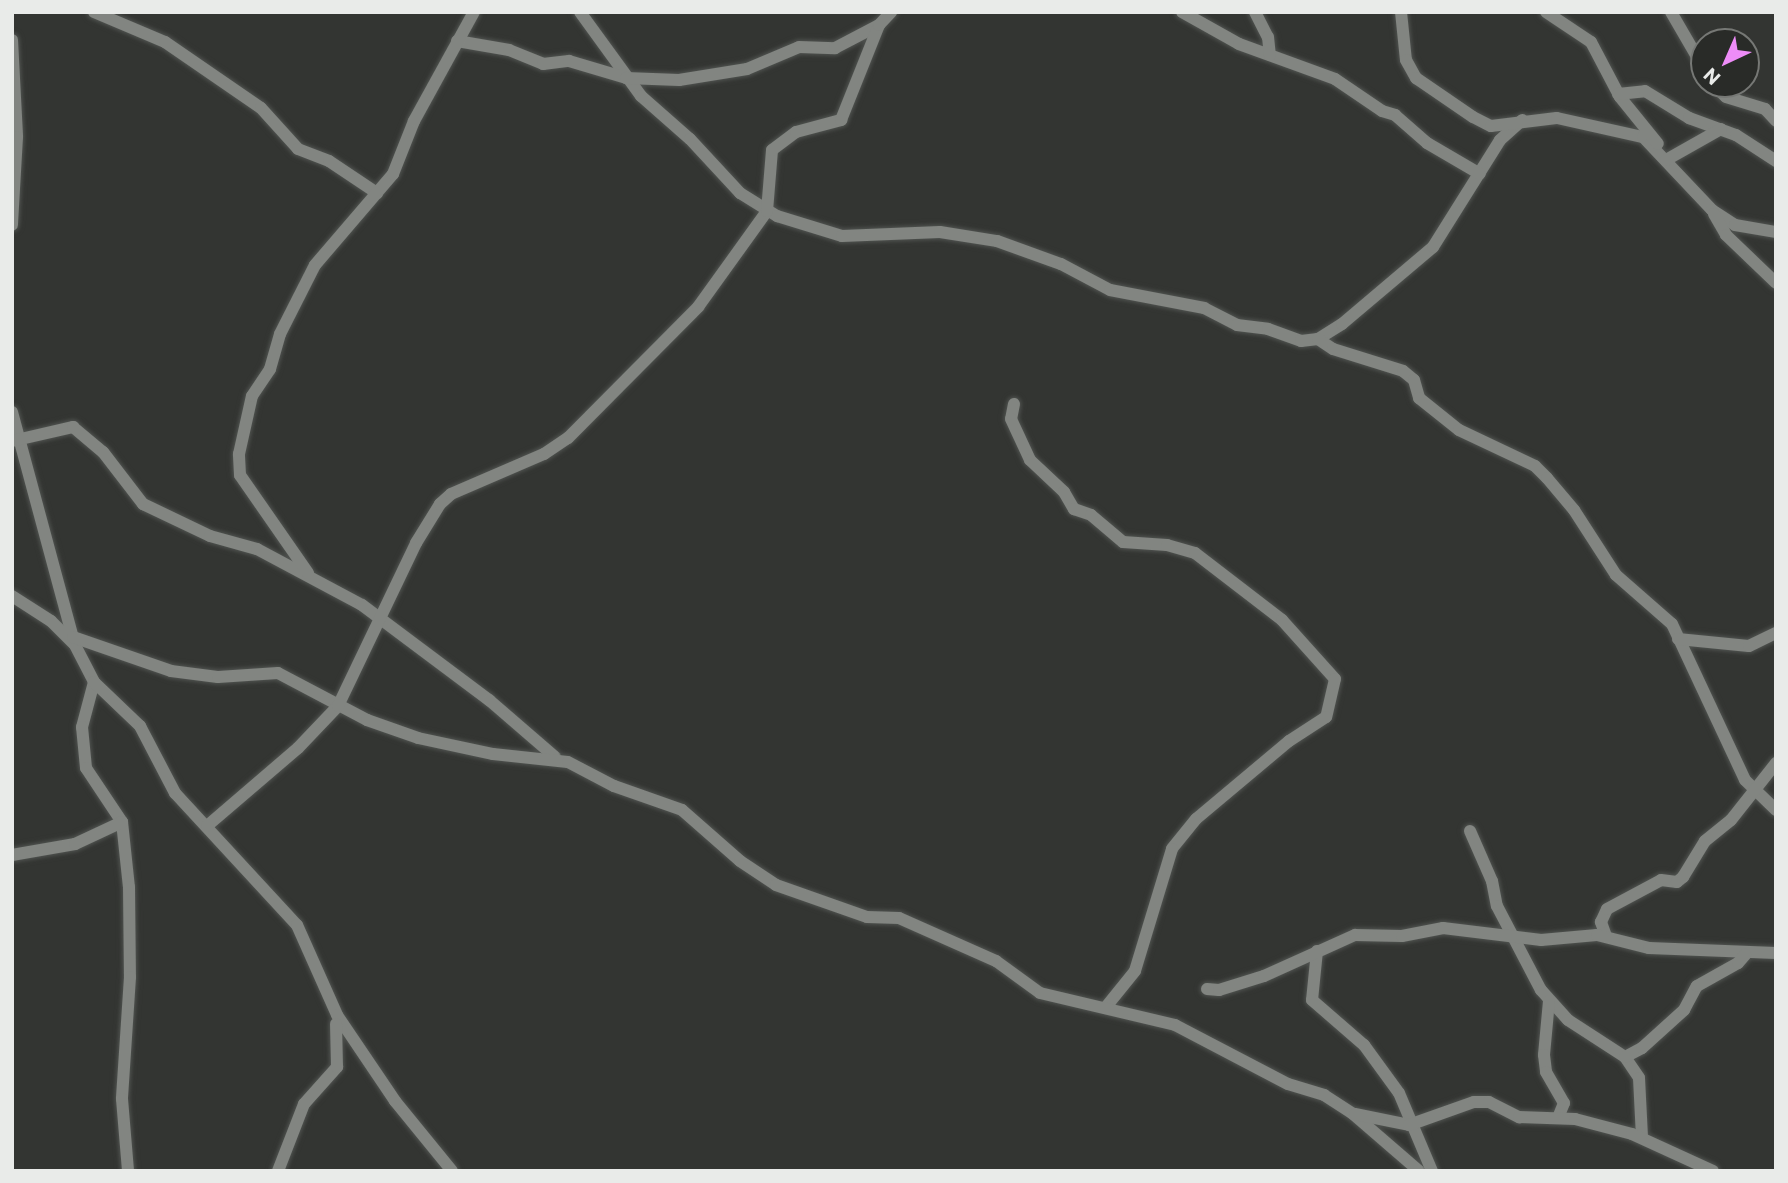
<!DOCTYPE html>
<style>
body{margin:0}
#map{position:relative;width:1788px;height:1183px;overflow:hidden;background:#333532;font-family:Commissioner,sans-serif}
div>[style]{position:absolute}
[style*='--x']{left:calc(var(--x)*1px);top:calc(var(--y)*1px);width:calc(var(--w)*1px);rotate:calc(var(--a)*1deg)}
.roads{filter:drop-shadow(0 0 2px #505350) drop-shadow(0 0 2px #505350)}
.minor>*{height:12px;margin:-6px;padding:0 6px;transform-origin:6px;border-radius:6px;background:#828581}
span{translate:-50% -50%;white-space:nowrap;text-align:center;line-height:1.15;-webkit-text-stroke:7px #292b28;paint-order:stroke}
.frame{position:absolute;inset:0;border:14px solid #e9ebe9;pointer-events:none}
.north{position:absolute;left:1690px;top:28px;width:70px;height:70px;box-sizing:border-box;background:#292b28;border:2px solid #767875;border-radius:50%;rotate:224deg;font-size:19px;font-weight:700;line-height:28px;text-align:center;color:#e9ebe9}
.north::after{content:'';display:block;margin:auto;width:24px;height:32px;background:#ee8cf8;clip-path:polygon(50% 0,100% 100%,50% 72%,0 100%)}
</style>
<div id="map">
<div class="roads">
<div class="minor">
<i style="--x:94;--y:12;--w:77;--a:22.9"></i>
<i style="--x:165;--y:42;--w:116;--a:34.5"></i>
<i style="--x:261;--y:108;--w:55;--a:47.9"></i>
<i style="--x:298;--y:149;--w:33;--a:21"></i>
<i style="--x:329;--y:161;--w:58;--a:33.7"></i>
<i style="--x:580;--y:12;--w:104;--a:54"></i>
<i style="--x:641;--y:96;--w:65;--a:41.3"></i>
<i style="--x:690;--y:139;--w:74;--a:47.2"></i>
<i style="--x:740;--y:193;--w:44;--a:31.9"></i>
<i style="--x:777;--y:216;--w:68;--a:17.1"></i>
<i style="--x:842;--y:236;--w:98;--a:-2.3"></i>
<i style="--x:940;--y:232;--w:58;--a:9"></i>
<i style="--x:997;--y:241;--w:68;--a:19.8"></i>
<i style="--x:1061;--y:264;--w:55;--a:28"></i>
<i style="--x:1110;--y:290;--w:96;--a:10.8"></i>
<i style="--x:1204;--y:308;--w:37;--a:27"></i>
<i style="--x:1237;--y:325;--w:31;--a:7"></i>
<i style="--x:1268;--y:329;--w:35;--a:20"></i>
<i style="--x:1301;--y:341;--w:17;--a:-7"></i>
<i style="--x:1318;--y:339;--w:28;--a:-32"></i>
<i style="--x:1342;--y:324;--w:119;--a:-40.2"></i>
<i style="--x:1433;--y:247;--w:126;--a:-57.9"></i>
<i style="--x:1500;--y:140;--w:30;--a:-42"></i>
<i style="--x:1182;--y:12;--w:65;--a:29.3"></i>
<i style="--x:1239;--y:44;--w:102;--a:20"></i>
<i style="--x:1335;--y:79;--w:57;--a:34.2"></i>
<i style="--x:1382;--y:111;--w:14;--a:17"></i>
<i style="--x:1395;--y:115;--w:43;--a:41.2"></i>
<i style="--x:1427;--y:143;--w:61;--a:30.3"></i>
<i style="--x:1255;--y:12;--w:28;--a:63"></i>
<i style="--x:1268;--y:37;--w:18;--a:84"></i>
<i style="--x:1401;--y:12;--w:48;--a:84.1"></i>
<i style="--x:1406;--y:60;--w:21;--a:61"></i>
<i style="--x:1416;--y:78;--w:69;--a:34.4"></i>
<i style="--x:1473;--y:117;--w:20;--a:27"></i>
<i style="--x:1491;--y:126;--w:66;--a:-6.9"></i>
<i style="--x:1557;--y:118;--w:88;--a:12.5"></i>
<i style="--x:1643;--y:137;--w:100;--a:46.6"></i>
<i style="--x:1712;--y:210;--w:27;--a:33"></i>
<i style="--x:1735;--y:225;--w:42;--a:9.7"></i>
<i style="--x:1546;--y:12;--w:54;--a:33.7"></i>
<i style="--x:1591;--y:42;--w:62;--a:62.2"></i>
<i style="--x:1620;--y:97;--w:60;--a:51"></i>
<i style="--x:1671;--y:12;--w:66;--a:59.9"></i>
<i style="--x:12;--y:40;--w:97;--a:87"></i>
<i style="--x:17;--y:137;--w:88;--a:93.3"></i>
<i style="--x:457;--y:41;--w:53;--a:9.8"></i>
<i style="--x:509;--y:50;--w:37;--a:22"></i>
<i style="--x:543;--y:64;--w:26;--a:-7"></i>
<i style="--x:569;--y:61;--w:59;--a:16.6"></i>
<i style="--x:626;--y:78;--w:53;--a:2.2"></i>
<i style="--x:679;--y:80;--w:69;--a:-9.2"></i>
<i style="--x:747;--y:69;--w:56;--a:-22.9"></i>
<i style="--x:799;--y:47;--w:36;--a:2"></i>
<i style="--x:835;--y:48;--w:50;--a:-27.6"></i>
<i style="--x:1713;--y:84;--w:18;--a:45"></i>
<i style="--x:1726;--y:97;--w:41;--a:17.1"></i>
<i style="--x:1765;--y:109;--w:16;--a:47"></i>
<i style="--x:1618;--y:94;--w:27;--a:-6"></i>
<i style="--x:1645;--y:91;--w:52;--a:31.5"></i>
<i style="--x:1689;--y:118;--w:50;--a:19.9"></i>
<i style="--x:1736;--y:135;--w:48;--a:33"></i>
<i style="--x:1666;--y:160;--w:63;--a:-29.4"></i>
<i style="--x:1714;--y:214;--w:24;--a:60"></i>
<i style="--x:1726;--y:235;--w:69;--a:43.8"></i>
<i style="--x:1318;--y:339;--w:18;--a:34"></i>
<i style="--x:1333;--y:349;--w:73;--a:17.4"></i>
<i style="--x:1403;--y:371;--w:14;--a:39"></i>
<i style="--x:1414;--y:380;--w:19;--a:74"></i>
<i style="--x:1419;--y:398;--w:51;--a:38.7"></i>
<i style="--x:1459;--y:430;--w:84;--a:25.3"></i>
<i style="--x:1535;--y:466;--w:17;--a:45"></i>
<i style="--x:1547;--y:478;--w:42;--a:49.8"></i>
<i style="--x:1574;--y:510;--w:77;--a:57.1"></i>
<i style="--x:1616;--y:575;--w:74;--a:41.2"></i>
<i style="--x:1672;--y:624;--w:172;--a:64.9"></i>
<i style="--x:1745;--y:780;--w:43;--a:44.1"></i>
<i style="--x:1014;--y:404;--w:15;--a:101"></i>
<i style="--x:1011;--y:419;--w:45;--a:65.1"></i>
<i style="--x:1030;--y:460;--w:47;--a:43.3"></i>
<i style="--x:1064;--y:492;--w:20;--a:60"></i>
<i style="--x:1074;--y:509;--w:18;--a:19"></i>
<i style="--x:1091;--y:515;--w:42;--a:40.2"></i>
<i style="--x:1123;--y:542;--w:44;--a:3.9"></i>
<i style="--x:1167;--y:545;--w:29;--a:16"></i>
<i style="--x:1195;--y:553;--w:110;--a:37.6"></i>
<i style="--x:1282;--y:620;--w:79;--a:48.1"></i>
<i style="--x:1335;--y:679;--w:39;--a:103"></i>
<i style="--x:1326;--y:717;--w:44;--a:147"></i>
<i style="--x:1289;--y:741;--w:121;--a:140"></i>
<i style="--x:1196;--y:819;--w:38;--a:129"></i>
<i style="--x:1172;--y:849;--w:127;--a:106.9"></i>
<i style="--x:1135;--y:971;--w:46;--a:128.9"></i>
<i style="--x:12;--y:412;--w:237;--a:74.9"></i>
<i style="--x:12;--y:441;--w:63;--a:-12.9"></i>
<i style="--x:73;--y:427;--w:39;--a:40"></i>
<i style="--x:103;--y:452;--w:66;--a:52.4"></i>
<i style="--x:143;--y:504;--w:74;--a:25.5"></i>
<i style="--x:210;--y:536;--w:49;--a:15.5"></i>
<i style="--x:257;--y:549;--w:119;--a:28.1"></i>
<i style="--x:362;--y:605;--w:159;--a:36.8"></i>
<i style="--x:489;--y:700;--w:87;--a:40.8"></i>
<i style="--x:308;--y:573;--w:119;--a:-124.8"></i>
<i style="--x:240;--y:475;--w:21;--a:-93"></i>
<i style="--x:239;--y:454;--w:59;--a:-77.4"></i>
<i style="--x:252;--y:396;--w:32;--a:-56"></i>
<i style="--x:270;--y:369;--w:36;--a:-74"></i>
<i style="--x:280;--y:334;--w:77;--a:-63.1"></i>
<i style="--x:315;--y:265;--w:120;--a:-49.4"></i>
<i style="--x:393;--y:174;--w:57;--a:-68.4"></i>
<i style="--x:414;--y:121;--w:124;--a:-61.2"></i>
<i style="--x:12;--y:596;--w:46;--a:32.7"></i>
<i style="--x:51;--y:621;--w:34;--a:45"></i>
<i style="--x:75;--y:645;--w:42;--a:62.8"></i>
<i style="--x:94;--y:682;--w:47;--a:104.9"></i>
<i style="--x:82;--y:727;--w:41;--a:84.4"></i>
<i style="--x:86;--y:768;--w:65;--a:56.3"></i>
<i style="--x:122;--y:822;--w:65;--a:83.9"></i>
<i style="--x:129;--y:887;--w:90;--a:89.4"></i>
<i style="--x:130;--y:977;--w:122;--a:93.8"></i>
<i style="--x:122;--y:1099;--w:72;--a:85.2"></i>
<i style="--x:73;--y:637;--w:104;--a:19.1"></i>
<i style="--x:171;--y:671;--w:47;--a:7.3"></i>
<i style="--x:218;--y:677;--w:60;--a:-3.8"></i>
<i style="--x:278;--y:673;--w:101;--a:27.8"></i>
<i style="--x:367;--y:720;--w:54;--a:19.4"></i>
<i style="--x:418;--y:738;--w:77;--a:12"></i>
<i style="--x:493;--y:754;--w:75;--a:6.1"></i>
<i style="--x:568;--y:762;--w:52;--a:27.6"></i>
<i style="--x:614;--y:786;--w:72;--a:19.4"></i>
<i style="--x:682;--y:810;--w:77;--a:41.3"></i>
<i style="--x:740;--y:861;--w:43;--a:33.7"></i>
<i style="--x:776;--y:885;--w:96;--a:19.4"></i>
<i style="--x:867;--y:917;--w:32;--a:2"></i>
<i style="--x:899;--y:918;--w:106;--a:23.9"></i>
<i style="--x:996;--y:961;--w:54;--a:36"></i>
<i style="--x:1040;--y:993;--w:139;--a:13.3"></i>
<i style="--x:1175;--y:1025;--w:127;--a:27.6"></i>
<i style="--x:1288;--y:1084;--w:38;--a:17"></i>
<i style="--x:1324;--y:1095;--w:35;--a:33"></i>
<i style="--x:1353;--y:1114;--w:87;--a:40.8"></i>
<i style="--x:1678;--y:639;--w:71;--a:5.6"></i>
<i style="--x:1749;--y:646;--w:30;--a:-26"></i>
<i style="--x:94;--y:682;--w:64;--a:43.7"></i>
<i style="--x:140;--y:726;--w:76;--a:62.4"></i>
<i style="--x:175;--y:793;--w:180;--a:47.3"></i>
<i style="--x:297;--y:925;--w:98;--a:66"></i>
<i style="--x:337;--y:1015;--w:104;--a:56"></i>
<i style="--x:395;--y:1101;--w:90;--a:50.8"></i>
<i style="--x:207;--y:826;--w:120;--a:-40.6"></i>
<i style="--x:298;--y:748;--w:58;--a:-46.4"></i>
<i style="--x:338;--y:706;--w:181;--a:-64.4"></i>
<i style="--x:416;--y:543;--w:46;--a:-58.4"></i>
<i style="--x:440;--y:504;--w:15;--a:-42"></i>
<i style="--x:451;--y:494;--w:101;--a:-23.3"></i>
<i style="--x:544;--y:454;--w:29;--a:-34"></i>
<i style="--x:568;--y:438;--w:185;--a:-45.2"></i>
<i style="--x:698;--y:307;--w:118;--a:-54.3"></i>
<i style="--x:767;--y:211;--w:61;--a:-85.3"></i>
<i style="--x:772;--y:150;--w:30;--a:-37"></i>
<i style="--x:796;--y:132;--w:47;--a:-14.9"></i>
<i style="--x:841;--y:120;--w:102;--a:-68.2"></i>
<i style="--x:879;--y:25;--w:18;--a:-47"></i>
<i style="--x:1470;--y:831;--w:55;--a:66.3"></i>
<i style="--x:1492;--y:881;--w:25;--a:79"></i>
<i style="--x:1497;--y:906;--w:95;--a:62.4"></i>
<i style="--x:1541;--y:990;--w:40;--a:48"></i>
<i style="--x:1568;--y:1020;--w:68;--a:33"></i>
<i style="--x:1625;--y:1057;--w:25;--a:56"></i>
<i style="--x:1639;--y:1078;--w:60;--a:87.1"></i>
<i style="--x:12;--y:855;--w:64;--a:-9.9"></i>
<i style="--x:75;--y:844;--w:52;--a:-25.1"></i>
<i style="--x:1606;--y:936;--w:15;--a:-110"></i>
<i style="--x:1601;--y:922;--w:14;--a:-65"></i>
<i style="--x:1607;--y:909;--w:61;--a:-28.2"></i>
<i style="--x:1661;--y:880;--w:16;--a:7"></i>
<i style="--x:1677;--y:882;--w:8;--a:-40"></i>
<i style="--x:1683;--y:877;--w:42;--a:-58.6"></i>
<i style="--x:1705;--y:841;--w:33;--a:-39"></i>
<i style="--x:1731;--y:820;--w:73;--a:-51.7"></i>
<i style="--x:1317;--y:951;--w:49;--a:95.8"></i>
<i style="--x:1312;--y:1000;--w:69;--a:40.9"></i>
<i style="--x:1364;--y:1045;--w:59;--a:53.9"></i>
<i style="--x:1399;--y:1093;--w:85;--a:67.1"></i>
<i style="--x:1207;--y:989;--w:12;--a:5"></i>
<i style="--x:1219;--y:990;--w:47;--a:-17.3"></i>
<i style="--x:1264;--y:976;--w:100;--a:-24.3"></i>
<i style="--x:1355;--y:935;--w:47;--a:1.2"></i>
<i style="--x:1402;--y:936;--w:42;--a:-11"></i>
<i style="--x:1443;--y:928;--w:99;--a:7"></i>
<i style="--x:1541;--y:940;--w:56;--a:-5.1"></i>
<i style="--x:1597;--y:935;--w:54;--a:14"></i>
<i style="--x:1649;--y:948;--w:127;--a:2.3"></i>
<i style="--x:1549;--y:1001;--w:54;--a:95.3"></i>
<i style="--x:1544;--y:1055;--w:17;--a:83"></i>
<i style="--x:1546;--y:1072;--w:36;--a:60"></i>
<i style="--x:1564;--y:1103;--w:16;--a:112"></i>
<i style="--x:1625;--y:1057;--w:19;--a:-28"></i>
<i style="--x:1642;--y:1048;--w:57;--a:-42.1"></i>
<i style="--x:1684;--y:1010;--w:27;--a:-62"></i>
<i style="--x:1697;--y:986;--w:47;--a:-29.3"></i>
<i style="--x:1738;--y:963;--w:11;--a:-49"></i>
<i style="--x:1355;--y:1114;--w:55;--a:11.5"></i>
<i style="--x:1409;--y:1125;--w:69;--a:-19.5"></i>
<i style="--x:1474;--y:1102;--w:15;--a:0"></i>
<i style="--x:1489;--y:1102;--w:34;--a:27"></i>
<i style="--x:1519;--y:1117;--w:56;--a:2"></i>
<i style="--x:1575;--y:1119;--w:59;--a:14.7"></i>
<i style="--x:1632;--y:1134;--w:89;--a:24.6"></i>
<i style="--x:278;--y:1171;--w:72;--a:-68.8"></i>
<i style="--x:304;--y:1104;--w:50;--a:-48.3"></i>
<i style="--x:337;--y:1067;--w:43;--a:-91.3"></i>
</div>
</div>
<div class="frame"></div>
<div class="north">N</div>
</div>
